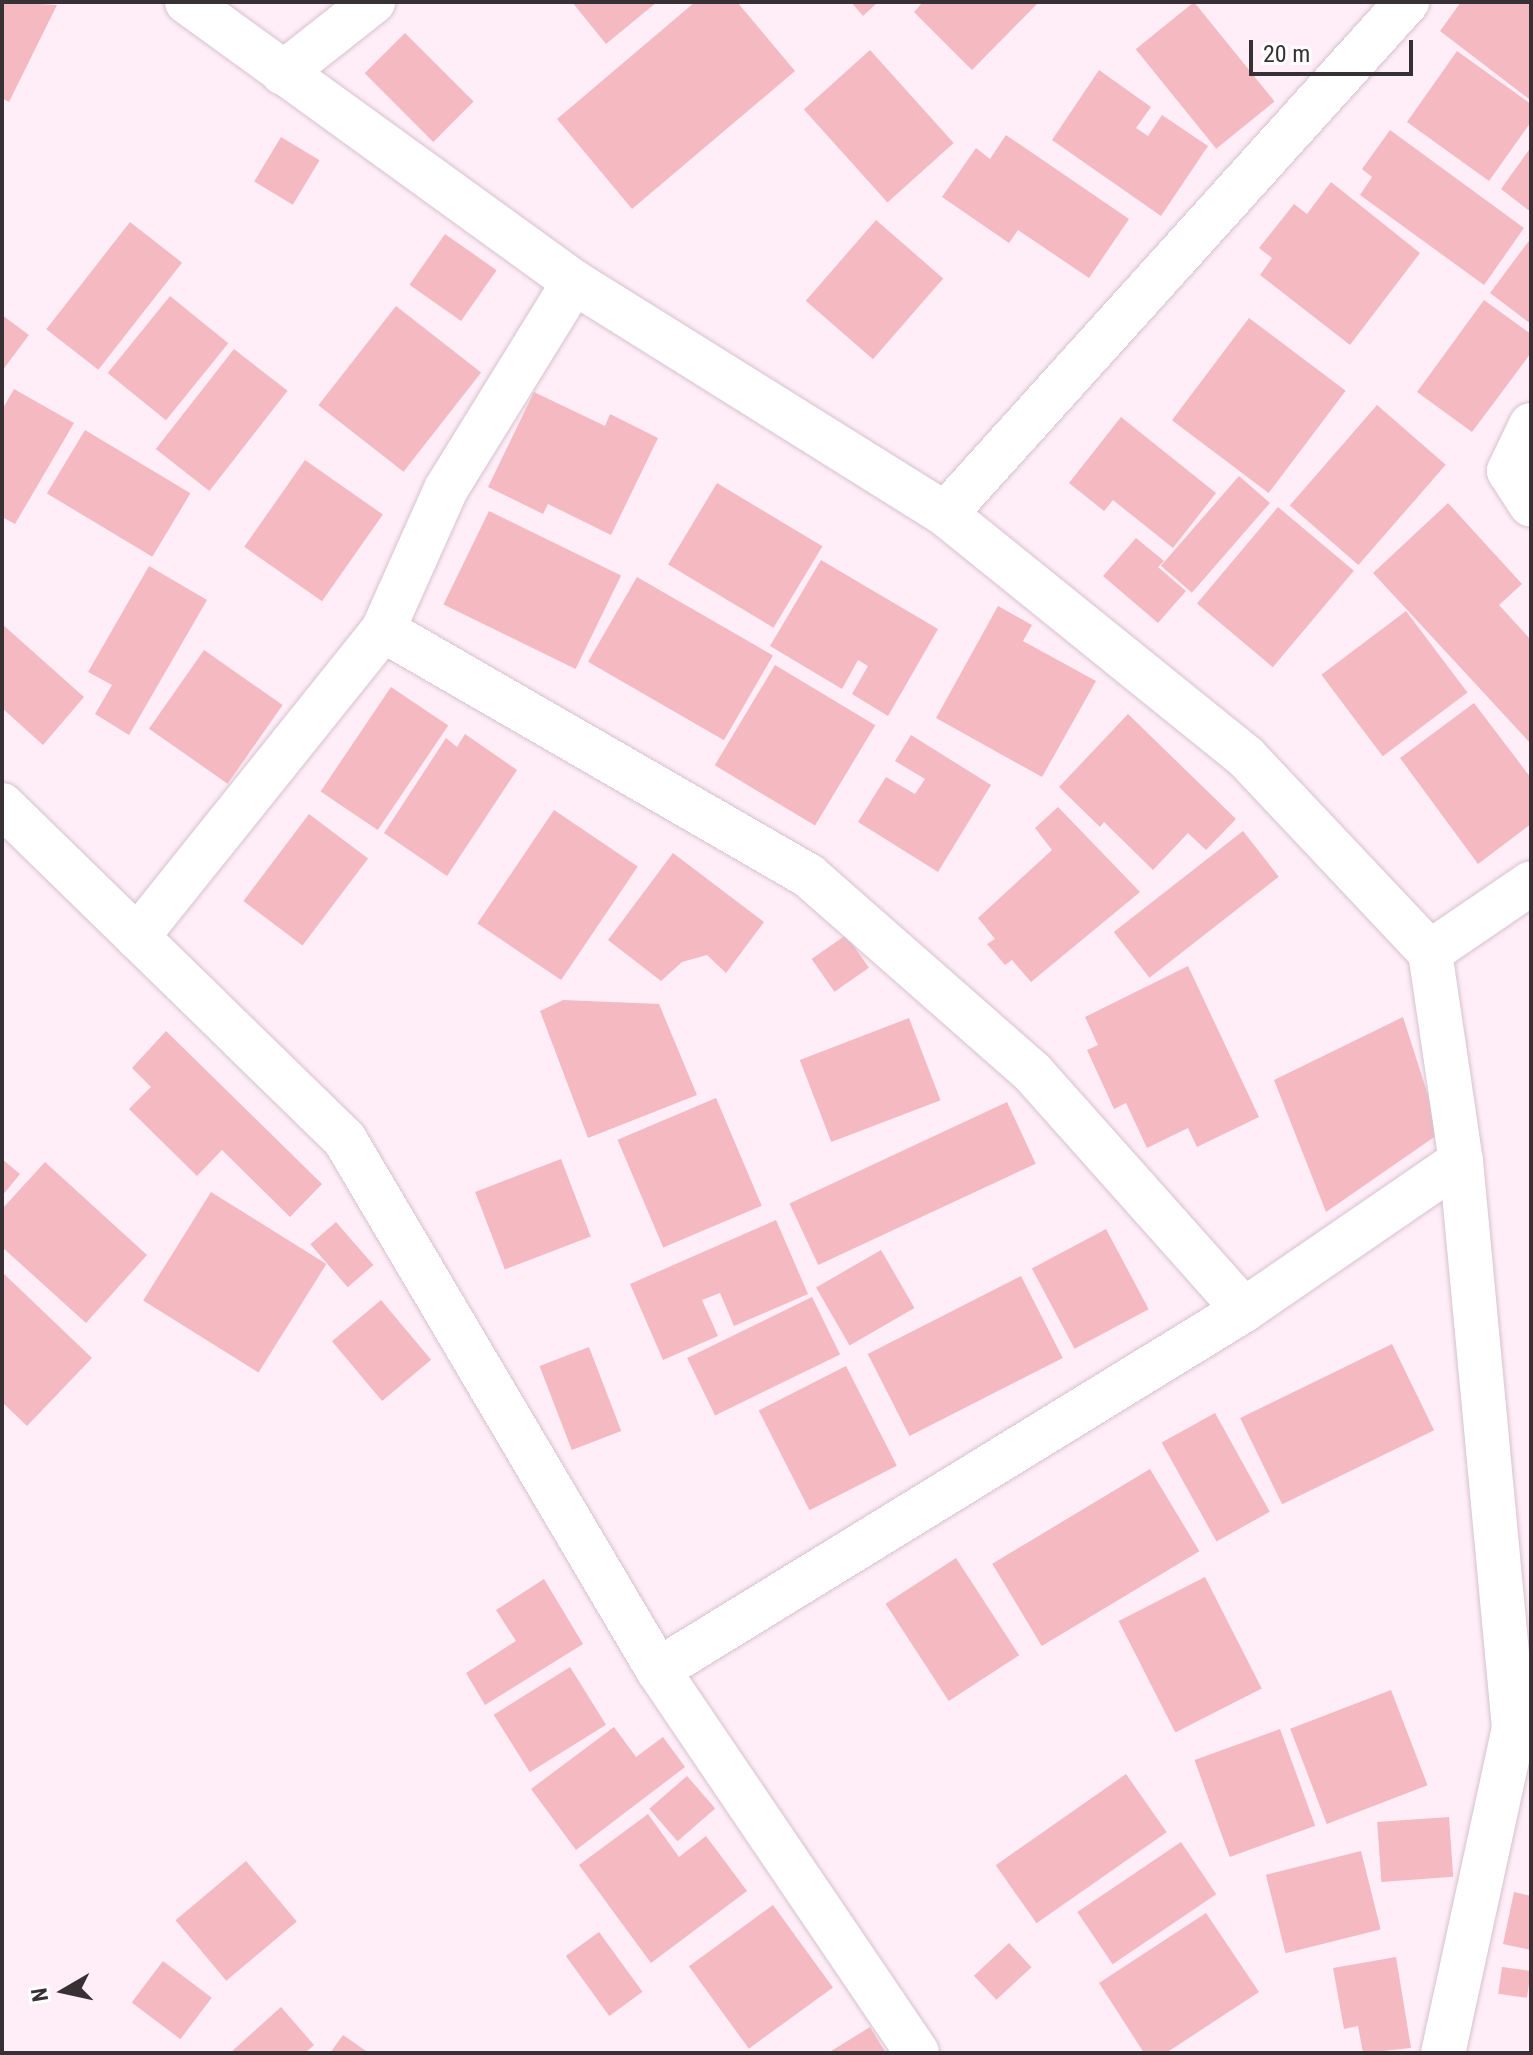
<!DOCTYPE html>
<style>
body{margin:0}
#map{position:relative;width:1533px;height:2055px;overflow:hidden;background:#ffeef8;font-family:"Roboto Condensed",sans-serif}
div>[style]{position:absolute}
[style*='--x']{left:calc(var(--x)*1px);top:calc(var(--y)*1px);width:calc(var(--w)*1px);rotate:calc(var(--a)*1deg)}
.building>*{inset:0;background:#f5b9c1;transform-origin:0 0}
.roads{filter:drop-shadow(0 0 2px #d6c2cd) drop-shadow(0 0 2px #d6c2cd)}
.minor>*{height:44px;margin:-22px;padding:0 22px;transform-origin:22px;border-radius:22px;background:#fff}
span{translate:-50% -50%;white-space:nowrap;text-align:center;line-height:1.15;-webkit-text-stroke:6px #fff;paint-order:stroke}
.frame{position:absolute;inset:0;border:4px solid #373034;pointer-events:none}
.north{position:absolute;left:24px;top:1951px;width:80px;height:80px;-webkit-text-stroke:6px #fff;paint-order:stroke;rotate:261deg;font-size:22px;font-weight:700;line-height:32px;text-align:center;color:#373034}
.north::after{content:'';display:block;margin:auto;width:28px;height:36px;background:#373034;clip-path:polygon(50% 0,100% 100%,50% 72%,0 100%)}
.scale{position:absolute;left:1249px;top:40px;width:164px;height:36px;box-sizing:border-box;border:4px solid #373034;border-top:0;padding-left:10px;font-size:24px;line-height:28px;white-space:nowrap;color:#373034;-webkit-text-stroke:6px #fff;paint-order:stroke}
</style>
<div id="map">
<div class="building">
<i style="clip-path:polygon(2px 2px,57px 5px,9px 102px,2px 98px)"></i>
<i style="clip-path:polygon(572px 2px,657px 2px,606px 44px)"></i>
<i style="clip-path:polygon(695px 2px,737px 2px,795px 71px,632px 209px,557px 119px)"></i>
<i style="clip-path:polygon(851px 2px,878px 2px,863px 16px)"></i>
<i style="clip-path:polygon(923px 2px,1039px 2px,972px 70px,914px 12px)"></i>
<i style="left:1194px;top:2px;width:128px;height:75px;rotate:51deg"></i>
<i style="clip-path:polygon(1461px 2px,1531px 2px,1529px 99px,1440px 31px)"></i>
<i style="left:405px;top:33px;width:97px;height:57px;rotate:45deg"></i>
<i style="left:870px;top:50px;width:125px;height:89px;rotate:48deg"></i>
<i style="clip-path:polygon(1457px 51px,1531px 104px,1531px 122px,1489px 181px,1407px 122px)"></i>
<i style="clip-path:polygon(1099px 70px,1151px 107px,1136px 128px,1148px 136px,1162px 115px,1208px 146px,1161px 216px,1052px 140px)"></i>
<i style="clip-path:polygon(1390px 130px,1524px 228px,1484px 285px,1360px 195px,1372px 177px,1362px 169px)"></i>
<i style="clip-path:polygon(1006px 135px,1129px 219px,1089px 278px,1018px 230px,1009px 243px,942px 197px,976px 148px,990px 159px)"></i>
<i style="left:281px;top:137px;width:45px;height:52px;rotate:31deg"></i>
<i style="clip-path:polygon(1531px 147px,1531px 212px,1501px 189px)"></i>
<i style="clip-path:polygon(1331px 182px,1420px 253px,1350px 345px,1260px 275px,1272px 258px,1259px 248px,1294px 204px,1307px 214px)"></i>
<i style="left:876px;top:220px;width:89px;height:107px;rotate:41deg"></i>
<i style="left:130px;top:222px;width:66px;height:136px;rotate:38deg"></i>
<i style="left:445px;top:234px;width:63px;height:62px;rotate:35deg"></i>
<i style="clip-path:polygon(1531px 238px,1531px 324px,1490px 293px)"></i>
<i style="left:170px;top:296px;width:75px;height:99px;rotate:39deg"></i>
<i style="clip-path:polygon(1484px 300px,1531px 334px,1531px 353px,1472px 432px,1417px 392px)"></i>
<i style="left:396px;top:306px;width:108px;height:126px;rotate:38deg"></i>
<i style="clip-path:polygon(2px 315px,29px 335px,2px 371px)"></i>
<i style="left:1249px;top:318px;width:121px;height:128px;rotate:37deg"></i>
<i style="left:234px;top:349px;width:68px;height:127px;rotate:38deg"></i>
<i style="clip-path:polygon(14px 389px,74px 423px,15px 524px,2px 517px,2px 410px)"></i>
<i style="clip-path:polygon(534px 392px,605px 426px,610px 414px,658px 438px,611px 535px,548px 504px,543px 514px,488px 487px)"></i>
<i style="left:1377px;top:405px;width:91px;height:133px;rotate:41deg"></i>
<i style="clip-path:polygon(1121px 417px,1216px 493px,1173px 548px,1113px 500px,1104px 511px,1069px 483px)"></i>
<i style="left:85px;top:430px;width:123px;height:74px;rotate:31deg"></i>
<i style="left:305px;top:460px;width:95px;height:106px;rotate:35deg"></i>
<i style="left:1239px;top:476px;width:41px;height:119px;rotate:41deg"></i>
<i style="left:717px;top:483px;width:123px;height:95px;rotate:31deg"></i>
<i style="clip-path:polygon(1448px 503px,1522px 584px,1499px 605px,1531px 640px,1531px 744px,1373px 573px)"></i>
<i style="left:1278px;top:507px;width:99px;height:126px;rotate:40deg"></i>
<i style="left:489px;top:511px;width:147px;height:104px;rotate:26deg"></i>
<i style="clip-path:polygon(1136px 538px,1164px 561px,1158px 567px,1186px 591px,1158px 623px,1103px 576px)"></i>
<i style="clip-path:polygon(821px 560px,938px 629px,888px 716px,852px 694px,868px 666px,858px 660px,842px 689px,770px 646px)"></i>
<i style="clip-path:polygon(149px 566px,207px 600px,129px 735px,95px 714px,112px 685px,88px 672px)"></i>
<i style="left:637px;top:577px;width:157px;height:98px;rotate:30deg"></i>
<i style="clip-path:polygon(998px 606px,1032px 625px,1023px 641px,1096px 681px,1042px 777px,936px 718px)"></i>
<i style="left:1406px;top:611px;width:102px;height:106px;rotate:53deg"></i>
<i style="clip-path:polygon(2px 624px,84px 697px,43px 745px,2px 708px)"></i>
<i style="left:204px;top:650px;width:96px;height:96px;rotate:35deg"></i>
<i style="left:775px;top:665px;width:117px;height:117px;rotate:31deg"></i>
<i style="left:391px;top:687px;width:69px;height:126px;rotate:34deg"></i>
<i style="clip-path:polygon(1474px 703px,1531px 778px,1531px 824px,1478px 864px,1400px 758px)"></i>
<i style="clip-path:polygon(1128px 714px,1236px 819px,1206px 850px,1188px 833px,1153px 870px,1104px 822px,1100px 827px,1059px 787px)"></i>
<i style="clip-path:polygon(465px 734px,517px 770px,447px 876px,384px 833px,446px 738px,457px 747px)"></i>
<i style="clip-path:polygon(911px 735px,991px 785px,938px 872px,858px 822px,886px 777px,915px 794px,925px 779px,895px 761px)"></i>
<i style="clip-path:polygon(1058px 807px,1140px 892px,1031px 982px,1012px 960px,1005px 965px,987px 944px,995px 939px,978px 918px,1052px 850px,1035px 828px)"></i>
<i style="left:554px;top:810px;width:101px;height:137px;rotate:34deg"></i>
<i style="left:309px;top:814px;width:74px;height:109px;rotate:37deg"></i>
<i style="left:1243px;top:831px;width:58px;height:164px;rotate:52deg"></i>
<i style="clip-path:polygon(673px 853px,764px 922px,726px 973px,707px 955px,682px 962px,661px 981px,608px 940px)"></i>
<i style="left:846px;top:935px;width:40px;height:42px;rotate:55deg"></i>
<i style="clip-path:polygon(1188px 966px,1259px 1117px,1197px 1147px,1188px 1128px,1147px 1148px,1126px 1103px,1114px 1109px,1087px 1050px,1098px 1045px,1085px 1017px)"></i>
<i style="clip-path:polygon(563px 1000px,659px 1004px,697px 1095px,588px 1138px,540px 1011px)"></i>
<i style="clip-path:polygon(1403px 1017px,1440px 1133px,1326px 1212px,1274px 1080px)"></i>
<i style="left:909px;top:1018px;width:88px;height:117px;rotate:69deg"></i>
<i style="clip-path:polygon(166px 1031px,322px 1184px,290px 1217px,222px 1150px,197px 1176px,129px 1109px,151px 1087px,132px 1068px)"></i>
<i style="left:716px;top:1098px;width:117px;height:107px;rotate:67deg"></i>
<i style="left:1007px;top:1102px;width:68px;height:240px;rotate:65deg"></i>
<i style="clip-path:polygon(2px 1159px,20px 1174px,2px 1196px)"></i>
<i style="left:561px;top:1159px;width:83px;height:92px;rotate:69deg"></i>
<i style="clip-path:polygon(45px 1162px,147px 1255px,86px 1323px,2px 1247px,2px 1209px)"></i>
<i style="left:211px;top:1192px;width:136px;height:128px;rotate:32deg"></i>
<i style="clip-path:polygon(776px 1220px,808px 1294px,734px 1326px,720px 1293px,702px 1300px,718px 1336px,663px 1360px,630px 1284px)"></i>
<i style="left:336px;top:1222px;width:57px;height:34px;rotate:49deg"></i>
<i style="left:1106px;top:1229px;width:91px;height:84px;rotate:62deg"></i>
<i style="left:881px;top:1250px;width:67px;height:75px;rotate:60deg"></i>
<i style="clip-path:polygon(2px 1272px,92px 1358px,27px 1426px,2px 1402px)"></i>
<i style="left:1021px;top:1276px;width:92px;height:172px;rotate:63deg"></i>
<i style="left:812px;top:1297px;width:64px;height:139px;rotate:64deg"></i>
<i style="left:381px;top:1300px;width:78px;height:64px;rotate:50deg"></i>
<i style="left:1392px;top:1344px;width:96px;height:169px;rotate:64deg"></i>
<i style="left:589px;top:1347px;width:90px;height:53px;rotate:69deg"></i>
<i style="left:846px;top:1366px;width:112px;height:98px;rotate:63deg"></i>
<i style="left:1215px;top:1413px;width:113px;height:61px;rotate:61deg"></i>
<i style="left:1150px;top:1469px;width:96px;height:184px;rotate:59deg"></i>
<i style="left:956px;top:1558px;width:116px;height:84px;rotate:57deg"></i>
<i style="left:1205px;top:1577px;width:125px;height:97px;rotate:63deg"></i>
<i style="clip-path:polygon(544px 1579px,583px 1644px,485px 1705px,466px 1673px,516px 1641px,496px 1610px)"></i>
<i style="left:570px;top:1667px;width:68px;height:90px;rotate:58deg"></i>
<i style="left:1391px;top:1690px;width:102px;height:108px;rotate:69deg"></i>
<i style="clip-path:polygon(614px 1727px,636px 1757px,663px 1737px,685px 1767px,576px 1850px,531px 1789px)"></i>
<i style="left:1280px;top:1729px;width:103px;height:91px;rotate:70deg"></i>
<i style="left:1126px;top:1774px;width:71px;height:159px;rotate:55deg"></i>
<i style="left:687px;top:1776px;width:43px;height:50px;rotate:49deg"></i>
<i style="clip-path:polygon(648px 1814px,679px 1857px,706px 1836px,747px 1891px,651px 1963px,579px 1865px)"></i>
<i style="left:1449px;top:1817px;width:60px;height:72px;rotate:86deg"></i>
<i style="left:1181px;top:1842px;width:63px;height:125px;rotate:56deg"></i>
<i style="left:1361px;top:1851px;width:81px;height:98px;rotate:76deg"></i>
<i style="left:246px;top:1861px;width:79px;height:92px;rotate:50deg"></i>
<i style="clip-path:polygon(1514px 1892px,1531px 1896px,1531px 1950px,1503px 1944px)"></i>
<i style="left:773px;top:1905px;width:102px;height:104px;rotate:54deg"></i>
<i style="clip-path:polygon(1206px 1913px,1259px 1992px,1166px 2053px,1144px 2053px,1099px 1983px)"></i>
<i style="left:599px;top:1932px;width:74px;height:41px;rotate:54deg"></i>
<i style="left:1009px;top:1943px;width:33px;height:48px;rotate:47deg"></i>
<i style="clip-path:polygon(1396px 1957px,1411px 2048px,1363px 2053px,1358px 2026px,1344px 2029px,1333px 1968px)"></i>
<i style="left:163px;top:1961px;width:61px;height:52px;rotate:37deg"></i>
<i style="left:1502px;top:1967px;width:29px;height:27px;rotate:8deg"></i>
<i style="clip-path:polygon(281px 2007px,314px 2045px,305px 2053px,230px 2053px)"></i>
<i style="clip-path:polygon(870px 2027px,886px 2053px,828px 2053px)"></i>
<i style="clip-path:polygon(343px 2035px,369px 2053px,330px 2053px)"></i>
</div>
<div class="roads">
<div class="minor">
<i style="--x:187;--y:2;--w:478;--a:35.9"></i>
<i style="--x:574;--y:282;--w:438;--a:32"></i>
<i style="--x:945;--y:514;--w:387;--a:38.9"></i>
<i style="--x:1246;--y:757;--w:268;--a:46.7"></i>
<i style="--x:1430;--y:952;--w:211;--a:81.6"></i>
<i style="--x:1461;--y:1161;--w:569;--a:84.66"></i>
<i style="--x:1514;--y:1728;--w:333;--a:102.3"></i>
<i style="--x:283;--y:73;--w:115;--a:-38.3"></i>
<i style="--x:1531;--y:425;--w:51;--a:115.6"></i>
<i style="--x:1509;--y:471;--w:40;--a:57.1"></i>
<i style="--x:945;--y:514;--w:690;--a:-47.94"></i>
<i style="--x:383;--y:630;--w:492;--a:30"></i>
<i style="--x:809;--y:876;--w:298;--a:41.3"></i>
<i style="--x:1033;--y:1073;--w:317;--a:48.3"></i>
<i style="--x:2;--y:805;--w:479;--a:44.3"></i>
<i style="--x:345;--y:1140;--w:616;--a:59.44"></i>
<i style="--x:658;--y:1670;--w:462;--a:55.9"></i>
<i style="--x:137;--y:937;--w:393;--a:-51.3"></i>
<i style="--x:383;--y:630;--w:154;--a:-65.9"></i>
<i style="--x:446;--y:489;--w:243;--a:-58.3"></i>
<i style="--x:1430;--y:952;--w:122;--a:-34.3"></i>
<i style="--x:658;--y:1670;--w:688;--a:-31.56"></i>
<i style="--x:1244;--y:1310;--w:263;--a:-34.5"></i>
</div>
</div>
<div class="frame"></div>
<div class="north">N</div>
<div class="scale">20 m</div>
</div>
